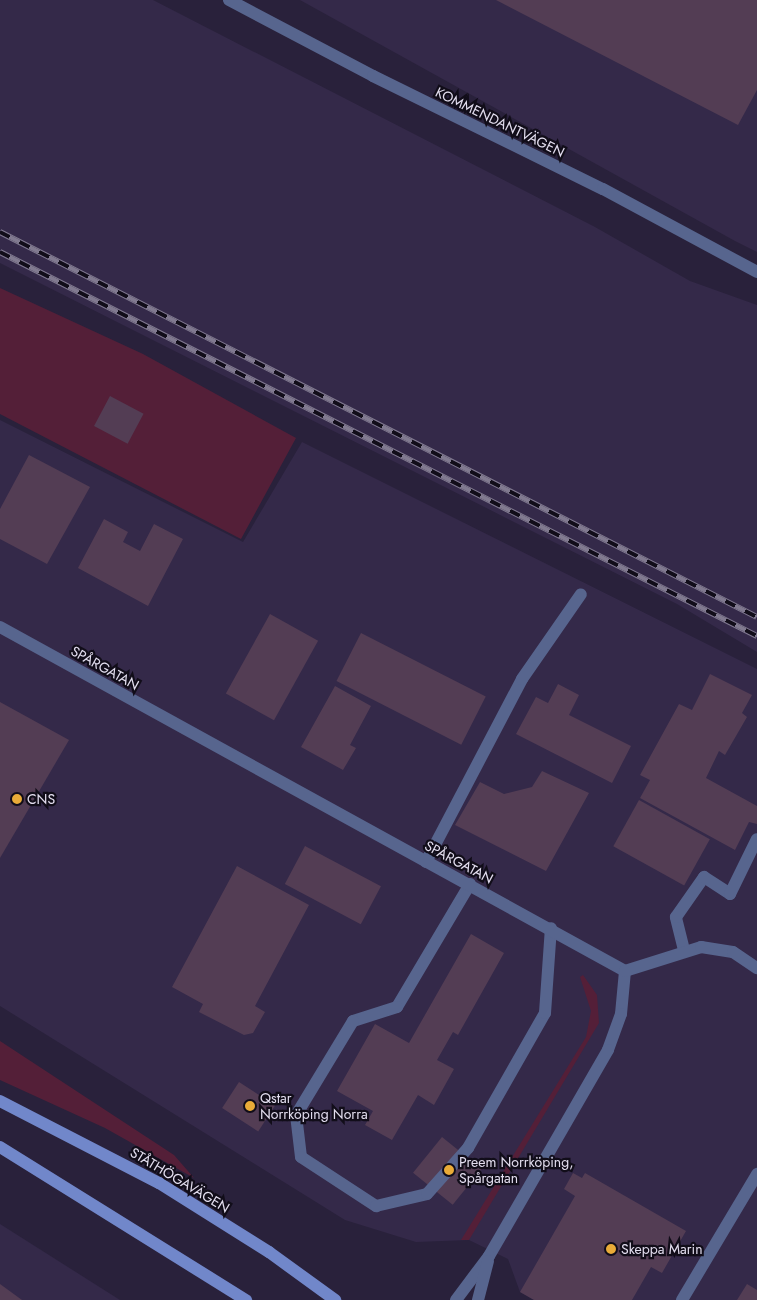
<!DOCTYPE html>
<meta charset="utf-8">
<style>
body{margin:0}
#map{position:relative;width:757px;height:1300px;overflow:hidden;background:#29213b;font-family:Jost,sans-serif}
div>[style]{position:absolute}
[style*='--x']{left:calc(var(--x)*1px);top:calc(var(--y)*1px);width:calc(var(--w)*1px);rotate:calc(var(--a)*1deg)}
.built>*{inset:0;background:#342949}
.green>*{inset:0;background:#541f38}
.building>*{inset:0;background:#533d54;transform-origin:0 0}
.lane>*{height:12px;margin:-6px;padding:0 6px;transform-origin:6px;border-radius:6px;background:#57658e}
.street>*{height:12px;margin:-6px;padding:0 6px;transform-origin:6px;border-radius:6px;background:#57658e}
.secondary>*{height:12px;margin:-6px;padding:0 6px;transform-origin:6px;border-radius:6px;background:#7187ca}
.rail>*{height:5.5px;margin-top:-2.75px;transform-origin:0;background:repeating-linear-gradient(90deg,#110d19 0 11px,#817a90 0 22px);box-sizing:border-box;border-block:1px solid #817a90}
.dots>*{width:14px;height:14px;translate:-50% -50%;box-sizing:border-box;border:2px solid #110d19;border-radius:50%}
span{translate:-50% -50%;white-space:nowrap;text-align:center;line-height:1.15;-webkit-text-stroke:4.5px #110d19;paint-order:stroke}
.street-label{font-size:14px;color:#e3deef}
.poi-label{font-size:14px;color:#e3deef}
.left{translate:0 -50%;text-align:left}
</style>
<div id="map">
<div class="built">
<i style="clip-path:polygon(0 0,153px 0,595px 227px,690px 281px,757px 305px,757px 652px,677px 604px,0 263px)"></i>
<i style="clip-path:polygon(300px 0,757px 0,757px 252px,735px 241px)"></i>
<i style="clip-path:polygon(0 420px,243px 542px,302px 442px,757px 669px,757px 1300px,534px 1300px,520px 1292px,508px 1259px,469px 1240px,416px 1242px,345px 1220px,0 1006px)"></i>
<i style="clip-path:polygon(0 1224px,120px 1300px,0 1300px)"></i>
</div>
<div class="green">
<i style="clip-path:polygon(0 288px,143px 354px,296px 438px,241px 539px,0 414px)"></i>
<i style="clip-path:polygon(583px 975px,597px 995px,599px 1023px,469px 1240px,461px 1240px,586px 1037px,591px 1011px,580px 977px)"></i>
<i style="clip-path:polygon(0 1041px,174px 1155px,194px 1178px,105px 1128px,0 1080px)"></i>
</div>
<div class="building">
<i style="clip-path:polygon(496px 0,757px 0,757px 90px,738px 125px)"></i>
<i style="left:110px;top:396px;width:38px;height:34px;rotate:28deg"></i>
<i style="clip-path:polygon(29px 455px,90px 487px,47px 564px,0 539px,0 509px)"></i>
<i style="clip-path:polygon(104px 519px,128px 532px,123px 542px,140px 551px,154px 524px,183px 539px,148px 606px,78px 568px)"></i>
<i style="left:270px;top:614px;width:55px;height:91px;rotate:29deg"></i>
<i style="left:361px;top:633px;width:140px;height:54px;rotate:27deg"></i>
<i style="clip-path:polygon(710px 674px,752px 695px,742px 713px,747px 717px,725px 755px,719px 751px,706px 778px,757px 806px,757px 824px,749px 822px,735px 850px,640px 798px,650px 780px,640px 775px,679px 704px,692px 710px)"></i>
<i style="clip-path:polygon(558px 684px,579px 695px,569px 715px,631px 746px,612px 783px,516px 734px,536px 697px,548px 703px)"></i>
<i style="clip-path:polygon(335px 686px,371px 706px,350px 745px,356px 748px,343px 770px,301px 747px)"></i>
<i style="clip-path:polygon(0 702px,69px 740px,0 858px)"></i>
<i style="clip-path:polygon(542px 771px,589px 793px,546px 871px,455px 825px,480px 782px,504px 794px,532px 787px)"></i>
<i style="left:639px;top:800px;width:81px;height:53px;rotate:29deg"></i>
<i style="left:305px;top:846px;width:86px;height:43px;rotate:28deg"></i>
<i style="clip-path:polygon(237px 866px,309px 905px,255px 1006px,265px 1012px,253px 1033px,244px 1035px,199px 1012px,203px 1004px,172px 987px)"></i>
<i style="clip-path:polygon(471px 934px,504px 953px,458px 1035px,453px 1032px,437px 1060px,454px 1069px,434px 1105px,418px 1095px,392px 1140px,365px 1125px,373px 1111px,337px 1091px,375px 1024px,409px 1043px)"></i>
<i style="left:239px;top:1082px;width:43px;height:31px;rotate:33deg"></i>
<i style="left:442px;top:1137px;width:51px;height:46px;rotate:39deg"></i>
<i style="clip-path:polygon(573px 1173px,582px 1178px,585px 1173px,686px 1231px,662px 1273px,651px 1267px,632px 1300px,534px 1300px,520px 1292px,575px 1196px,564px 1189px)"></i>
<i style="clip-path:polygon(0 1284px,22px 1300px,0 1300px)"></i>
<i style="clip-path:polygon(747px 1284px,757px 1290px,757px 1300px,737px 1300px)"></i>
</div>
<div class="lane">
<i style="--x:426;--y:862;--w:207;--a:-62.3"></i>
<i style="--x:522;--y:679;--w:103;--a:-55.2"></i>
<i style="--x:470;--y:884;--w:143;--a:120.7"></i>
<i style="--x:397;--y:1007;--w:46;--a:162.3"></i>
<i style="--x:353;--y:1021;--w:110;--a:121.2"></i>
<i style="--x:296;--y:1115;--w:42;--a:83.2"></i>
<i style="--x:301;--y:1157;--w:90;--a:33.2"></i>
<i style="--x:376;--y:1206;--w:52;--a:-13.2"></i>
<i style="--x:427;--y:1194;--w:62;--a:-48.3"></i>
<i style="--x:468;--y:1148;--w:155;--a:-60.3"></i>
<i style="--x:545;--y:1013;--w:85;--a:-86"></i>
<i style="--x:684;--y:950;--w:34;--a:-104"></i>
<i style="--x:676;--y:917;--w:49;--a:-55"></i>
<i style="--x:704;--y:877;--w:31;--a:33"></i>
<i style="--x:730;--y:894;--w:61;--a:-63.9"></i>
</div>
<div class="street">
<i style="--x:229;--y:0;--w:163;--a:27.8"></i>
<i style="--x:373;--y:76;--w:256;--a:26.2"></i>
<i style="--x:603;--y:189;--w:175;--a:28.3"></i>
<i style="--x:0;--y:627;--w:713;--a:28.83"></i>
<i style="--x:625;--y:971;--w:43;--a:95.3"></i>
<i style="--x:621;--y:1014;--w:38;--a:110"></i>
<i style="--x:608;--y:1050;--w:238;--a:120"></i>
<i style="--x:489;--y:1256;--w:55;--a:126.9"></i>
<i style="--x:625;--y:971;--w:80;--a:-17.5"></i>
<i style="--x:701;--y:947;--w:32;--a:9"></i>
<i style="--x:733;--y:952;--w:29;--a:34"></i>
<i style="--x:478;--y:1300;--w:40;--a:-75.6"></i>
<i style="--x:682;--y:1300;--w:147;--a:-59.2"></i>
</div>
<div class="secondary">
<i style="--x:0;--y:1101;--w:179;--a:27.3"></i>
<i style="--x:159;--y:1183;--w:130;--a:32.1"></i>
<i style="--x:269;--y:1252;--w:82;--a:36"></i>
<i style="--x:0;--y:1147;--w:290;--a:31.9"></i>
</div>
<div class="rail">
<i style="--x:0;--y:232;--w:849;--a:26.96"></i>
<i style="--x:0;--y:252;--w:849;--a:26.9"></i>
</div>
<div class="dots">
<i style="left:17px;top:799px;background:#e9ab38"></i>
<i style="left:250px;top:1106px;background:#e9ab38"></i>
<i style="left:449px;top:1170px;background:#e9ab38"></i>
<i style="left:611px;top:1249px;background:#e9ab38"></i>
</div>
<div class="street-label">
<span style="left:500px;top:122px;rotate:26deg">KOMMENDANTVÄGEN</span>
<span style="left:105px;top:668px;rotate:29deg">SPÅRGATAN</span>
<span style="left:459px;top:862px;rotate:28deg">SPÅRGATAN</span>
<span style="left:180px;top:1180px;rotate:31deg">STÅTHÖGAVÄGEN</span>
</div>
<div class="poi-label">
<span class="left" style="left:27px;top:799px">CNS</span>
<span class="left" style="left:260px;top:1106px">Qstar<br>Norrköping Norra</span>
<span class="left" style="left:459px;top:1170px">Preem Norrköping,<br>Spårgatan</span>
<span class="left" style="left:621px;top:1249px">Skeppa Marin</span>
</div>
</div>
